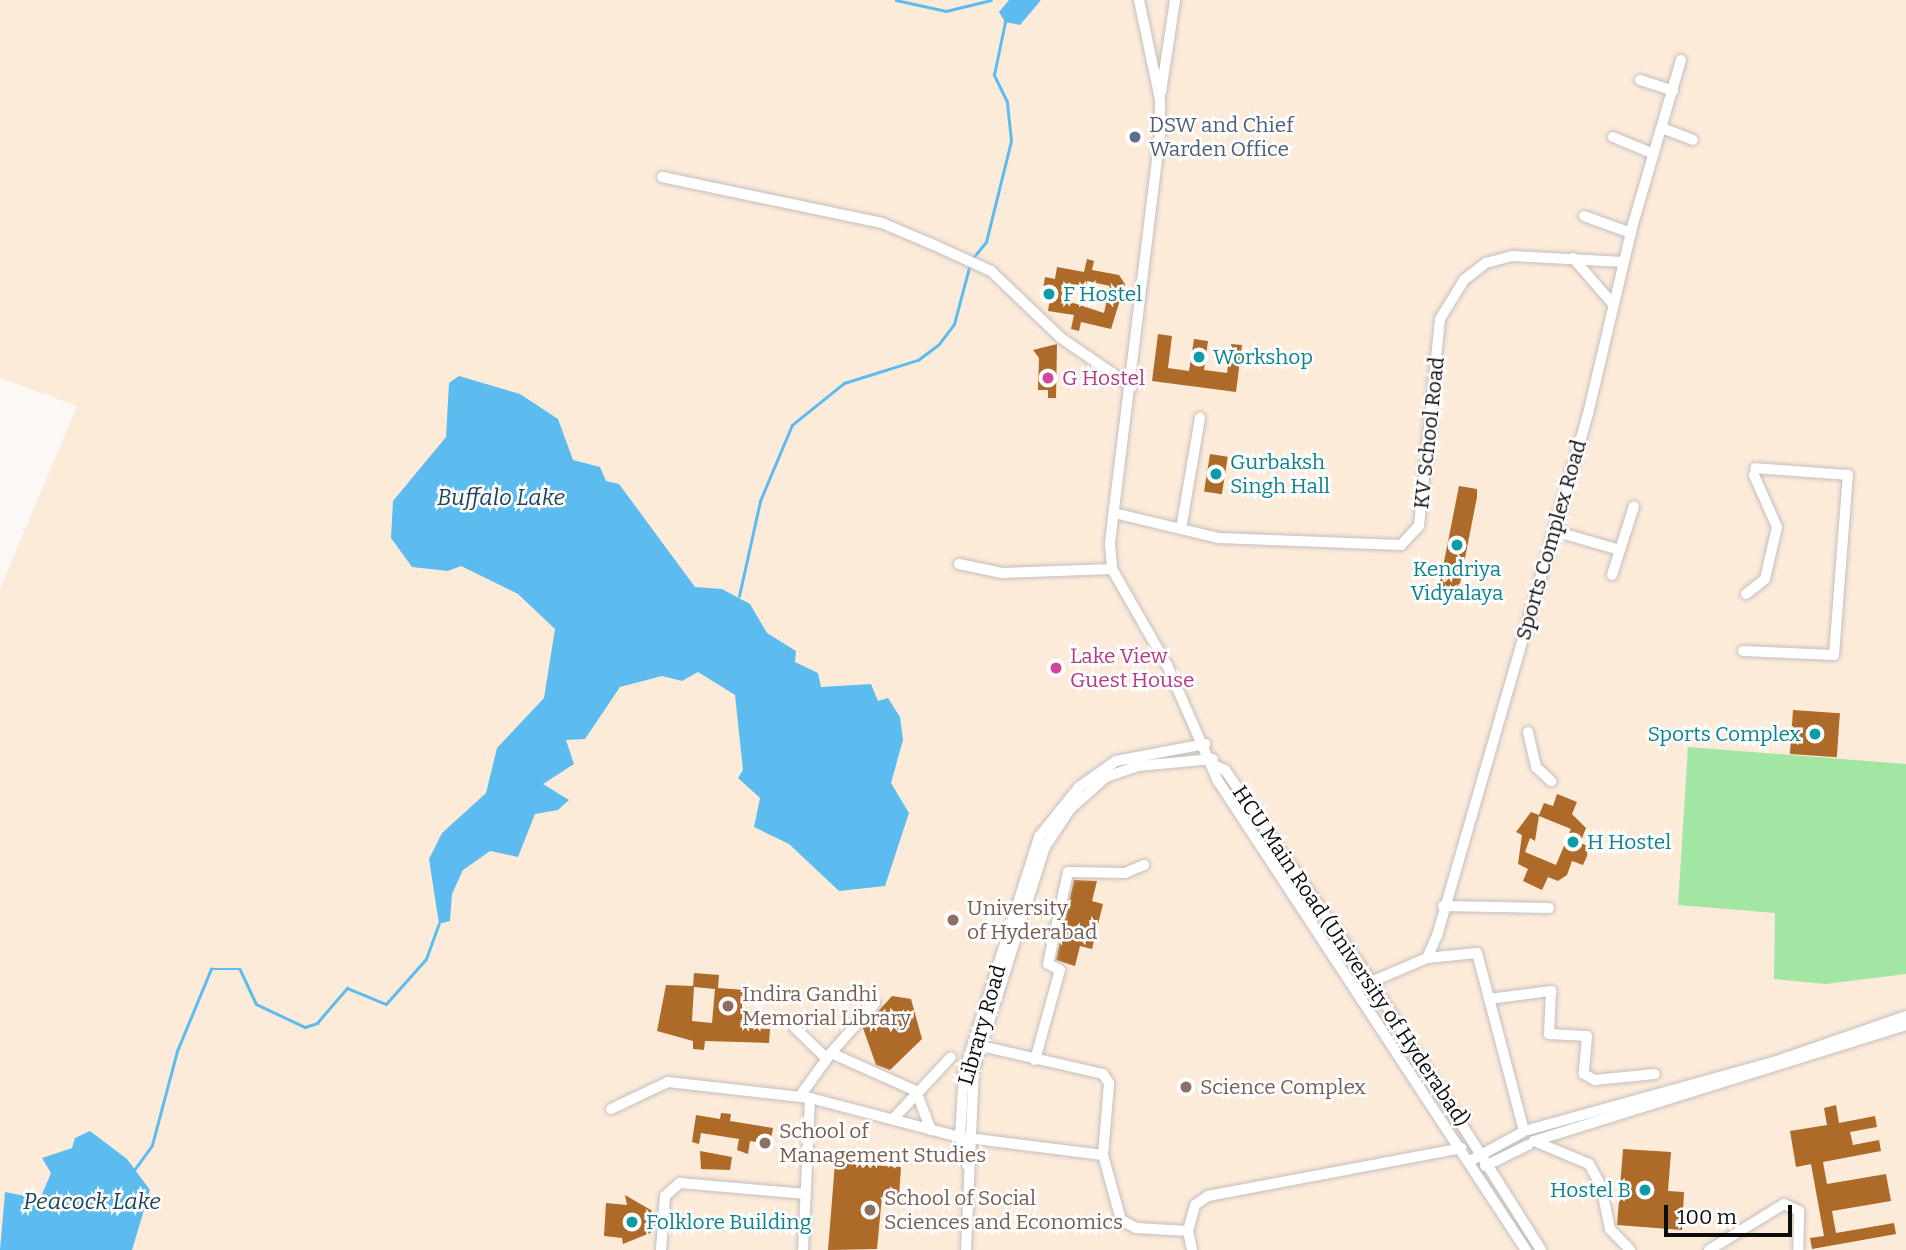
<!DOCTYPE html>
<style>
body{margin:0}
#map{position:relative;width:1906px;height:1250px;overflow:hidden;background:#fcf8f6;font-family:Bitter,serif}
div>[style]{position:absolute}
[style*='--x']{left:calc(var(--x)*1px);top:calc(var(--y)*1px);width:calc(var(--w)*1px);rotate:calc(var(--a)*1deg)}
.education>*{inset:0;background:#fdebda}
.green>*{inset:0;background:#a1e6a3}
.water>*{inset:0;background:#5cbcef}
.stream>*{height:2.5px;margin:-1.25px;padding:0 1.25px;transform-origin:1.25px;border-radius:1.25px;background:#5cbcef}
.building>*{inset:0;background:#ad6a28;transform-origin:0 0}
.roads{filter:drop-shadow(0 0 2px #c3bfbd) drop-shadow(0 0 2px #c3bfbd)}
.minor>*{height:10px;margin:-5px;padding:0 5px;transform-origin:5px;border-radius:5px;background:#fff}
.dots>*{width:19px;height:19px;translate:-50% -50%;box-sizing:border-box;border:4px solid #fff;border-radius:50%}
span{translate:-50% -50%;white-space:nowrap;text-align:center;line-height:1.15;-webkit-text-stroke:5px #fff;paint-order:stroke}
.service-label{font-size:21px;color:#4e5e75}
.left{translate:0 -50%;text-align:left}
.culture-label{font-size:21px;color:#0d838f}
.right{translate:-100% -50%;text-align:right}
.hotel-label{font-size:21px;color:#b23c85}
.street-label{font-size:21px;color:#0d0c0c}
.education-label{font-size:21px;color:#785e54}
.water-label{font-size:23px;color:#1e475d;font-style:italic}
.scale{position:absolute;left:1664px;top:1205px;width:128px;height:32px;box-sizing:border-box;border:4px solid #0d0c0c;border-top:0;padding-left:9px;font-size:21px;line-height:24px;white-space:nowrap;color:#0d0c0c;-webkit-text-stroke:5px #fff;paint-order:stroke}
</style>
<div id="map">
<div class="education">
<i style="clip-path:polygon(0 0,1906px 0,1906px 1250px,0 1250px,0 589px,77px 406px,0 378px)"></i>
</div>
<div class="green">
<i style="clip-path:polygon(1688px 747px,1906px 764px,1906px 974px,1826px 984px,1774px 979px,1775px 913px,1678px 905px)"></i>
</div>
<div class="water">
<i style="clip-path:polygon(1009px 0,1041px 0,1020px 25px,1005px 22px,999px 12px)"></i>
<i style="clip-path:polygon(459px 376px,520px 394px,558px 419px,573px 460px,600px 467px,606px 481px,619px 484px,695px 587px,722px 589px,750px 604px,767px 633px,796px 651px,795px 662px,818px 673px,821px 687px,871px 684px,878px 701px,888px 698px,900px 717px,903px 740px,891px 783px,909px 813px,885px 886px,839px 891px,789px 844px,754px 827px,760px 798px,738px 778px,743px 770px,735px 695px,698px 672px,682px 681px,662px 676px,620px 687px,585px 739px,566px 740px,574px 764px,543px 784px,569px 800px,558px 810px,535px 814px,518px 857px,490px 851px,463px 870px,452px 894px,450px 921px,439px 924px,429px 859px,442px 833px,486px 793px,497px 748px,544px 698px,555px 629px,518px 594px,461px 566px,448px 571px,412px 567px,391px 538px,393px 501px,446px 437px,449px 383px)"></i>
<i style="clip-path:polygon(90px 1131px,127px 1159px,150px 1190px,132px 1250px,0 1250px,5px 1192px,40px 1199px,51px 1173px,42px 1158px,72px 1148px,75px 1138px)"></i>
</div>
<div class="stream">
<i style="--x:896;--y:0;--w:51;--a:12.4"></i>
<i style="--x:946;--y:11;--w:46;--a:-13.7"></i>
<i style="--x:973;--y:258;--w:21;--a:-51"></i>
<i style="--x:986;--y:242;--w:104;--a:-76.1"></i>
<i style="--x:1011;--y:141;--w:39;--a:-96"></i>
<i style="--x:1007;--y:102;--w:30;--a:-116"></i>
<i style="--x:994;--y:75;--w:54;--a:-78.3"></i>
<i style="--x:739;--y:596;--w:97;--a:-77.5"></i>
<i style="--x:760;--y:501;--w:82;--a:-67.2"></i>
<i style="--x:792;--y:425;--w:67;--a:-38.9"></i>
<i style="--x:844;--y:383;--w:77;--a:-17.3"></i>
<i style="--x:918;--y:360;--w:26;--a:-37"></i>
<i style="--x:939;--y:344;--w:25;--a:-53"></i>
<i style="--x:954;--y:324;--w:62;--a:-75.1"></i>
<i style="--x:132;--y:1173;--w:34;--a:-54"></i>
<i style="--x:152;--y:1145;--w:97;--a:-75.1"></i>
<i style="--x:177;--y:1051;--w:89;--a:-67.5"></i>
<i style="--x:211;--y:969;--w:29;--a:0"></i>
<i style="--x:240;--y:969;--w:38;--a:65"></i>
<i style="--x:256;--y:1004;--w:54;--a:25.1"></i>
<i style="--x:305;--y:1027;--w:13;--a:-18"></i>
<i style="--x:317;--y:1023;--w:46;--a:-49.4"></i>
<i style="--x:347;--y:988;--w:42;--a:22.3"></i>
<i style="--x:386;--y:1004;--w:60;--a:-48.4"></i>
<i style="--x:426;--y:959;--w:37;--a:-70"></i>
</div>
<div class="building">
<i style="clip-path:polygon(evenodd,1087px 259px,1094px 261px,1092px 270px,1119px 275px,1125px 284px,1111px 329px,1081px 322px,1079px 331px,1071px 329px,1074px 315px,1048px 311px,1050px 298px,1042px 296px,1045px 277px,1055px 279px,1057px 267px,1084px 272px,1087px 259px,1087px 281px,1110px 286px,1104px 313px,1061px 299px,1064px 283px,1086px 287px,1087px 281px)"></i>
<i style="clip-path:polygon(1158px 334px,1172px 336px,1168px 368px,1189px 371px,1194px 339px,1208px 341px,1204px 370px,1227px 373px,1231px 344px,1242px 345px,1236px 392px,1152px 381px)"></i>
<i style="clip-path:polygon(1057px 344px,1056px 398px,1048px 398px,1048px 390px,1038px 390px,1039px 358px,1033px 350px)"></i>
<i style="left:1210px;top:454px;width:18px;height:38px;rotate:9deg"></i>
<i style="clip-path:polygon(1459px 486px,1477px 489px,1477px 497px,1457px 599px,1438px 592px)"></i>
<i style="left:1793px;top:710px;width:47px;height:44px;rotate:4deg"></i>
<i style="clip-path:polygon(evenodd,1557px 794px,1577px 802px,1572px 814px,1586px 828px,1580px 843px,1591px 847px,1583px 865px,1572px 861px,1567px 875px,1558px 881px,1548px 877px,1542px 890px,1523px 881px,1528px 869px,1518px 864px,1522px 835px,1516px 832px,1531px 812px,1539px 815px,1544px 803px,1553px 806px,1557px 794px,1539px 816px,1571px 829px,1556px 865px,1525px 852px,1530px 838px,1535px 841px,1539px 816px)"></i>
<i style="clip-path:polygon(1074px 880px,1097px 881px,1092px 901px,1103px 904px,1092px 949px,1080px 946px,1075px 966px,1056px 960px)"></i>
<i style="clip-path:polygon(evenodd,694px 973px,719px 975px,718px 988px,744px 990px,742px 1028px,770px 1029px,769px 1043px,705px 1041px,704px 1050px,693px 1049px,693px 1041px,657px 1031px,666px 985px,693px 986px,694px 973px,694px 987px,715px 989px,712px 1023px,692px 1021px,694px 987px)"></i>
<i style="clip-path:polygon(892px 996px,911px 999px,922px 1039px,890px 1070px,876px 1065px,863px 1028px)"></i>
<i style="clip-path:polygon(1836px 1105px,1839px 1123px,1875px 1116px,1877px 1127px,1850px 1132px,1853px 1145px,1879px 1140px,1881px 1151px,1823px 1162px,1827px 1184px,1886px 1174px,1891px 1201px,1832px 1211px,1836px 1233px,1894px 1223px,1896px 1234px,1812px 1249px,1810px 1238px,1824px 1236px,1811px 1164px,1796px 1167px,1790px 1131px,1827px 1125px,1824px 1108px)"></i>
<i style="clip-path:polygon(721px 1113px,731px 1114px,730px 1121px,773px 1128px,770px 1144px,750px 1141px,748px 1154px,737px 1150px,739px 1139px,701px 1133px,699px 1144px,692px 1142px,696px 1115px,720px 1119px)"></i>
<i style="clip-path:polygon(1623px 1149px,1671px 1152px,1668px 1191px,1684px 1192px,1682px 1230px,1617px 1225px)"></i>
<i style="clip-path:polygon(700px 1151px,732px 1157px,730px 1170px,701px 1169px)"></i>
<i style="clip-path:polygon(835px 1163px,901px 1167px,899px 1197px,882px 1196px,877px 1249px,828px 1250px)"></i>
<i style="clip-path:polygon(625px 1195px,656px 1213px,655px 1231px,623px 1244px,622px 1238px,604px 1236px,606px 1203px,627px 1205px)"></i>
</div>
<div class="roads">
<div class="minor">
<i style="--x:1139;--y:0;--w:102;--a:78.1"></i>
<i style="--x:1160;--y:100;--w:35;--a:90"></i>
<i style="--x:1160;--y:135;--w:412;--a:97"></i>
<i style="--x:1110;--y:544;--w:25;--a:85"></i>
<i style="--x:1112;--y:569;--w:111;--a:60.2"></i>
<i style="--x:1167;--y:665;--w:127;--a:66.3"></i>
<i style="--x:1218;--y:781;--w:561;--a:56.71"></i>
<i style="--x:1640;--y:80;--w:35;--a:18"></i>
<i style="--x:1161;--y:92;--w:93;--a:-81.3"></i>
<i style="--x:1662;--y:128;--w:33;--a:21"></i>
<i style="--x:1613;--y:137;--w:44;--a:22.5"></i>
<i style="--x:662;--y:177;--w:225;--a:11.8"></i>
<i style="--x:882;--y:223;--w:56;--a:22.9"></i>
<i style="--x:934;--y:245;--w:63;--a:24.5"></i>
<i style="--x:991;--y:271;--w:97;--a:43.7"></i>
<i style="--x:1061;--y:338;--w:86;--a:34.6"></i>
<i style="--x:1584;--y:216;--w:50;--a:19.9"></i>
<i style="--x:1573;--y:258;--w:61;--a:49"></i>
<i style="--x:1114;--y:513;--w:108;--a:13.4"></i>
<i style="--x:1219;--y:538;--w:182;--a:2.2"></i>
<i style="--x:1401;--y:545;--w:26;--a:-47"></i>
<i style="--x:1419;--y:526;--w:208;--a:-84.2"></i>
<i style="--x:1440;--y:319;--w:46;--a:-58.4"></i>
<i style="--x:1464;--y:280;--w:28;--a:-38"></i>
<i style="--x:1486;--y:263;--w:28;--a:-15"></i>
<i style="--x:1513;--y:256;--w:110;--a:3.1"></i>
<i style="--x:1181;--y:529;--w:113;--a:-80.3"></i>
<i style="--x:1554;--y:531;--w:69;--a:16.1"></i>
<i style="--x:959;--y:564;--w:44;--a:11.8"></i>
<i style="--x:1002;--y:573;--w:110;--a:-2.1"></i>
<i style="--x:1612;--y:575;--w:72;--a:-72.3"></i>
<i style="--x:1746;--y:594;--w:24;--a:-38"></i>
<i style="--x:1765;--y:579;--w:53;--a:-77"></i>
<i style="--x:1777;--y:527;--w:57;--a:-113.9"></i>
<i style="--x:1743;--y:651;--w:91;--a:2.5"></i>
<i style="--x:1834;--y:655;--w:181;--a:-85.6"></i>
<i style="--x:1848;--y:475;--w:93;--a:-175.7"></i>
<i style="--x:1528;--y:732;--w:36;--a:77"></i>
<i style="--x:1536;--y:767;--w:21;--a:43"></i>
<i style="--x:1216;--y:766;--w:10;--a:24"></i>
<i style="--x:1225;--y:770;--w:257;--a:55.3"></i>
<i style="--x:1371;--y:981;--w:318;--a:57.7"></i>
<i style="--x:1443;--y:906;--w:106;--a:1.1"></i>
<i style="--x:1427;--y:958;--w:50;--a:-5.7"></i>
<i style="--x:1477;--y:953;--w:184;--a:75.2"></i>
<i style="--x:1357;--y:988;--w:76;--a:-23.2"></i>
<i style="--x:1427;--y:958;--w:24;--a:-66"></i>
<i style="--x:1437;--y:936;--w:543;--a:-73.87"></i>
<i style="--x:1588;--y:414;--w:195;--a:-76.7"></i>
<i style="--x:1633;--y:224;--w:171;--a:-73.7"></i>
<i style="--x:1489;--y:999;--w:63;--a:-7.4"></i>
<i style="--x:1551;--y:991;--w:43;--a:92.7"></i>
<i style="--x:1549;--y:1034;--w:38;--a:3"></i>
<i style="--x:1587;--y:1036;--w:38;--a:95"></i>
<i style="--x:1584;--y:1074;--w:13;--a:29"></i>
<i style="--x:1595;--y:1080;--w:60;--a:-5.7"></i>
<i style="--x:793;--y:1026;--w:47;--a:44.1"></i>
<i style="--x:831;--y:1053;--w:67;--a:-48.7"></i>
<i style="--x:1035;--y:1060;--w:93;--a:-74.5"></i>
<i style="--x:1060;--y:970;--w:13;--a:-153"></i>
<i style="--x:1048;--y:964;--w:94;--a:-77.7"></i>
<i style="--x:1068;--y:872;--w:57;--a:1"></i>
<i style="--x:1125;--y:873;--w:21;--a:-23"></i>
<i style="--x:800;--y:1096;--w:53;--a:-54.2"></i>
<i style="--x:831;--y:1053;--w:93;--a:24.1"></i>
<i style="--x:916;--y:1091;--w:42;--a:69"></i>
<i style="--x:810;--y:1098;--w:155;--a:14.6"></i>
<i style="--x:960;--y:1137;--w:144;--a:7.2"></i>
<i style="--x:1103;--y:1155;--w:72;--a:-85.2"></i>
<i style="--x:1109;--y:1083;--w:11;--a:-124"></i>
<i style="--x:1103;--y:1074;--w:130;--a:-167.1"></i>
<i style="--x:611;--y:1109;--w:63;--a:-25.3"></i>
<i style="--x:668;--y:1082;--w:143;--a:6.4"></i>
<i style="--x:810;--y:1098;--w:152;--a:92.6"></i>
<i style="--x:894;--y:1118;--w:83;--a:-46.9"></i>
<i style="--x:1528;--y:1130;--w:258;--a:-15.5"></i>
<i style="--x:1777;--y:1061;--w:137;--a:-19.2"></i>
<i style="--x:1534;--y:1141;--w:390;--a:-17.3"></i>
<i style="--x:1534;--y:1141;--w:60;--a:22.7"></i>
<i style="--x:1589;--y:1164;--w:25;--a:61"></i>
<i style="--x:1601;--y:1186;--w:44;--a:78.2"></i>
<i style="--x:1610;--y:1229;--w:29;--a:46"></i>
<i style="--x:1103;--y:1155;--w:67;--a:74.5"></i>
<i style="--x:1121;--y:1220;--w:17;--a:28"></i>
<i style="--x:1136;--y:1228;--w:52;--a:3.3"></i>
<i style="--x:1188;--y:1231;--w:27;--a:-75"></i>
<i style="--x:1195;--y:1205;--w:16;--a:-35"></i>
<i style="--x:1208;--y:1196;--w:258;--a:-10.7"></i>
<i style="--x:1470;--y:1161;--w:60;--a:-28.7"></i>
<i style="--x:967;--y:1165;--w:29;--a:-104"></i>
<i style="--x:960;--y:1137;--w:65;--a:-86.5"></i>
<i style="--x:964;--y:1072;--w:247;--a:-72.3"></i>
<i style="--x:1039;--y:837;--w:64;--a:-51.3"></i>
<i style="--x:1079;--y:787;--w:45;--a:-35.1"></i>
<i style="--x:1116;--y:761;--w:91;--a:-10.8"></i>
<i style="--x:1485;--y:1166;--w:48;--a:-26"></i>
<i style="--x:1188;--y:1231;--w:19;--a:78"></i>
<i style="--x:661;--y:1250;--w:54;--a:-85.8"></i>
<i style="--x:665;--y:1196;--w:20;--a:-41"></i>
<i style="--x:680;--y:1183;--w:126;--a:5"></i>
<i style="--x:966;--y:1250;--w:181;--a:-87.5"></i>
<i style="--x:974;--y:1069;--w:233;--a:-72.3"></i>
<i style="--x:1045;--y:847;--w:45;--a:-56.7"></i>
<i style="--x:1070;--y:809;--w:48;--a:-41.6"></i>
<i style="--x:1106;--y:777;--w:34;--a:-19"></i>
<i style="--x:1138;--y:766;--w:75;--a:-5.3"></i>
<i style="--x:1709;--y:1250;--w:88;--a:-31.5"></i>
<i style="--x:1784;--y:1204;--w:17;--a:25"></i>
<i style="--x:1799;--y:1211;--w:39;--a:91"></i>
</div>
</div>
<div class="dots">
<i style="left:1135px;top:137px;background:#5c6f8a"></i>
<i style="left:1049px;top:294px;background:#0f9aa8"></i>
<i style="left:1199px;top:357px;background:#0f9aa8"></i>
<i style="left:1048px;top:378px;background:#d1479c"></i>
<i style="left:1216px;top:474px;background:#0f9aa8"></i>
<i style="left:1457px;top:545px;background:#0f9aa8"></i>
<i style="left:1056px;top:668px;background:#d1479c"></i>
<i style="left:1815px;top:734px;background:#0f9aa8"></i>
<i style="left:1573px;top:842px;background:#0f9aa8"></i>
<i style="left:953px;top:920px;background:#8d6e63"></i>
<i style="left:728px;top:1006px;background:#8d6e63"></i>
<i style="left:1186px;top:1087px;background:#8d6e63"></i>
<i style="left:765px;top:1143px;background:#8d6e63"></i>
<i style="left:1645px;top:1190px;background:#0f9aa8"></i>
<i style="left:870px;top:1210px;background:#8d6e63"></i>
<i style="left:632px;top:1222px;background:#0f9aa8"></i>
</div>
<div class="service-label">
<span class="left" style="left:1149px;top:137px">DSW and Chief<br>Warden Office</span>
</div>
<div class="culture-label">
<span class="left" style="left:1063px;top:294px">F Hostel</span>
<span class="left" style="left:1213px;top:357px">Workshop</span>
<span class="left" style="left:1230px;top:474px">Gurbaksh<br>Singh Hall</span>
<span style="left:1457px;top:581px">Kendriya<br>Vidyalaya</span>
<span class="right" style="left:1801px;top:734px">Sports Complex</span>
<span class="left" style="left:1587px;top:842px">H Hostel</span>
<span class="right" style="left:1631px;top:1190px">Hostel B</span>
<span class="left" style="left:646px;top:1222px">Folklore Building</span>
</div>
<div class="hotel-label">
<span class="left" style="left:1062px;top:378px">G Hostel</span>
<span class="left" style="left:1070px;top:668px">Lake View<br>Guest House</span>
</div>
<div class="street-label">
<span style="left:1429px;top:433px;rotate:-84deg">KV School Road</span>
<span style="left:1551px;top:540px;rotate:-74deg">Sports Complex Road</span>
<span style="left:1351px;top:956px;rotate:56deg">HCU Main Road (University of Hyderabad)</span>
<span style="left:982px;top:1025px;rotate:-74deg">Library Road</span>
</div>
<div class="education-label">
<span class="left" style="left:967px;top:920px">University<br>of Hyderabad</span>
<span class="left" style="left:742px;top:1006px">Indira Gandhi<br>Memorial Library</span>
<span class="left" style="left:1200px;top:1087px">Science Complex</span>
<span class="left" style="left:779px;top:1143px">School of<br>Management Studies</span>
<span class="left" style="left:884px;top:1210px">School of Social<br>Sciences and Economics</span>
</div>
<div class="water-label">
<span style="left:501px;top:497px">Buffalo Lake</span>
<span style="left:92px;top:1201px">Peacock Lake</span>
</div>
<div class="scale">100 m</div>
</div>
